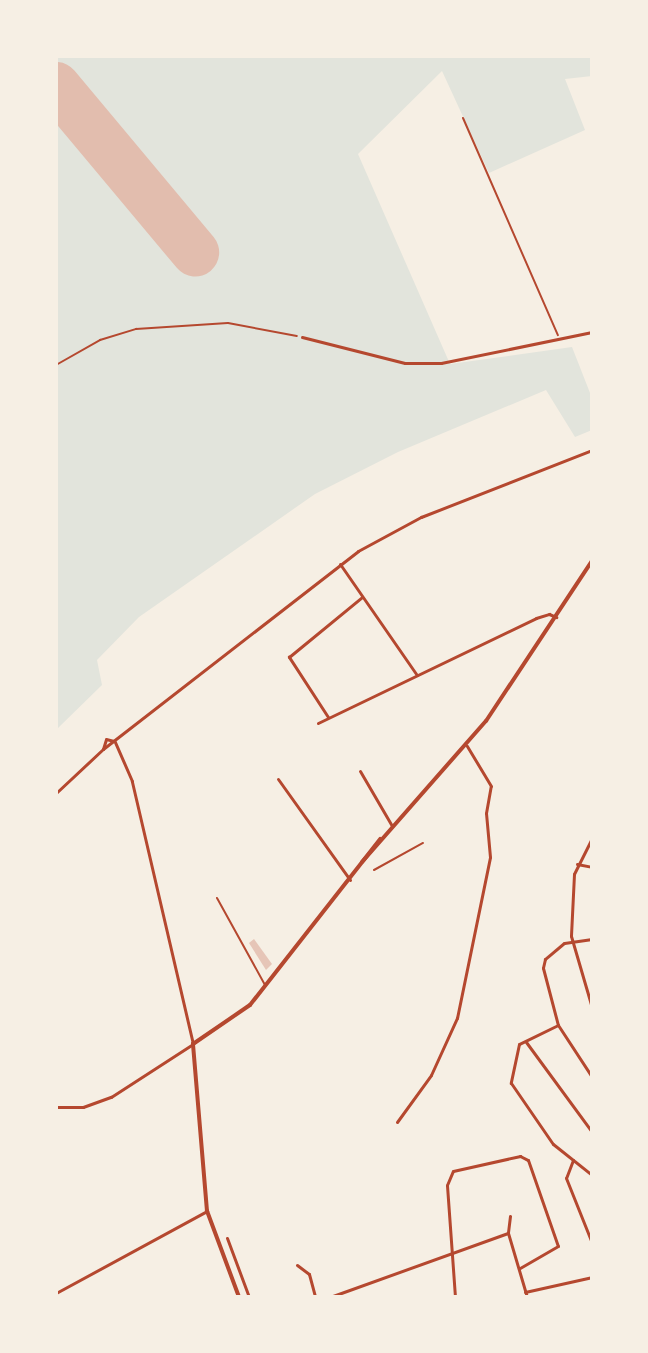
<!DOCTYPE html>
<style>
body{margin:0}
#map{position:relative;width:648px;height:1353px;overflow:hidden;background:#f6efe4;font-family:Quicksand,sans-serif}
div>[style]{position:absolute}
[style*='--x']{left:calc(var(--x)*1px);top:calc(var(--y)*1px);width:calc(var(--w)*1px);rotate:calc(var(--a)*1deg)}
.green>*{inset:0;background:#e2e4dc}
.runway>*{height:48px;margin:-24px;padding:0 24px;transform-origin:24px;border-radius:24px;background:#e2bdae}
.building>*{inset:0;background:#e6c5b7}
.path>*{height:2px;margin:-1px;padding:0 1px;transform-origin:1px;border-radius:1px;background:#b5482f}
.service>*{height:2px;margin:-1px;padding:0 1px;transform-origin:1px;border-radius:1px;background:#b5482f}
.minor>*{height:3px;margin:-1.5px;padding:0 1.5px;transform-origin:1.5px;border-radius:1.5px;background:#b5482f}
.tertiary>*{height:4px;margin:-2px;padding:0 2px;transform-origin:2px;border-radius:2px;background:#b5482f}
span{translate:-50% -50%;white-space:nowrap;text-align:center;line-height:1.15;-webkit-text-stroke:6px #f6efe4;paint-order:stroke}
.frame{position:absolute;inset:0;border:58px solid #f6efe4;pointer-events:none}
</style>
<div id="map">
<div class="green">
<i style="clip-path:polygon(56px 56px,592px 56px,592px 76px,565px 79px,585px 130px,489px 173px,442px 71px,358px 154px,450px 364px,572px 347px,592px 398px,592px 430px,575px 437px,546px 390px,398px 452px,315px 494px,139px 617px,97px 660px,102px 685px,56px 730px)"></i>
</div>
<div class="runway">
<i style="--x:56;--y:86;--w:217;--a:50.1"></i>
</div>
<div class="building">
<i style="clip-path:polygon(254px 939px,272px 964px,266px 970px,249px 943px)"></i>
</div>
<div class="path">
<i style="--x:463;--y:118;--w:237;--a:66.4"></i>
<i style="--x:56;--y:365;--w:51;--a:-29.6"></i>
<i style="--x:100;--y:340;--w:38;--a:-17"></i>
<i style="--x:136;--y:329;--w:92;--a:-3.7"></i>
<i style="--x:228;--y:323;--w:70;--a:10.7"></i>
<i style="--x:374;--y:870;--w:56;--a:-28.9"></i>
</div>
<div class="service">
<i style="--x:217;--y:898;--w:99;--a:61.1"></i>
</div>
<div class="minor">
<i style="--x:302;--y:337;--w:106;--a:14.2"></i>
<i style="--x:405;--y:363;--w:36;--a:0"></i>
<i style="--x:441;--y:363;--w:154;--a:-11.6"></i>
<i style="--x:340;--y:564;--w:135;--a:55.3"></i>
<i style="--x:328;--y:717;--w:72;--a:-123"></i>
<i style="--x:289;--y:657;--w:94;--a:-39.4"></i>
<i style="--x:318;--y:723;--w:242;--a:-25.7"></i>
<i style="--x:536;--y:618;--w:14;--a:-17"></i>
<i style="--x:549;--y:614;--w:8;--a:23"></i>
<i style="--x:103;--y:749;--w:10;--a:-73"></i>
<i style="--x:106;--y:739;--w:8;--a:14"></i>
<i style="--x:360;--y:771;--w:64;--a:59.8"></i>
<i style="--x:278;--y:779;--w:124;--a:54.5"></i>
<i style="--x:56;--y:793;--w:64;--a:-43.1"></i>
<i style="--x:103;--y:749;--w:323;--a:-37.8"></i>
<i style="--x:358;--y:551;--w:72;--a:-28.4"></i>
<i style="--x:421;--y:517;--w:184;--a:-21.4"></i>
<i style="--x:592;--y:838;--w:40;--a:116.6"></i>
<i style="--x:574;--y:874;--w:62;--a:92.8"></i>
<i style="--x:571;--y:936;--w:75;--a:73.7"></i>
<i style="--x:577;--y:864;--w:15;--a:11"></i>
<i style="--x:592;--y:939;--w:28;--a:172"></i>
<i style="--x:564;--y:943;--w:25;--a:140"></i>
<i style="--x:545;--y:959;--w:9;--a:103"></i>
<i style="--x:543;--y:968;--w:59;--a:75.3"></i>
<i style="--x:558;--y:1025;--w:62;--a:56.8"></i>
<i style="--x:558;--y:1025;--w:43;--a:154"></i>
<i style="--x:519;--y:1044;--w:40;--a:102"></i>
<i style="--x:511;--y:1083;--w:74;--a:55.5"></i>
<i style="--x:553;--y:1144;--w:50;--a:38.5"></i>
<i style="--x:526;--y:1042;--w:112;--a:53.7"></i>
<i style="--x:56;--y:1107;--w:27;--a:0"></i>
<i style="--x:83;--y:1107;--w:30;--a:-20"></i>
<i style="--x:111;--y:1097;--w:98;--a:-32.9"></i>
<i style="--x:193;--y:1044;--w:270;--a:-103.1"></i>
<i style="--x:132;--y:781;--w:43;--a:-113.6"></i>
<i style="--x:397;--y:1122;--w:58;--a:-54.1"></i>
<i style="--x:431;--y:1075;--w:63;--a:-65.5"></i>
<i style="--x:457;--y:1018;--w:164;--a:-78.4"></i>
<i style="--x:490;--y:857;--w:44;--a:-95.2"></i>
<i style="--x:486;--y:813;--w:27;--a:-80"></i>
<i style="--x:491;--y:786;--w:47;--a:-121"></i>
<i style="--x:573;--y:1160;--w:19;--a:111"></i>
<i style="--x:566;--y:1178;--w:70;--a:68.2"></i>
<i style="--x:510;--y:1216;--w:17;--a:97"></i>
<i style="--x:508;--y:1233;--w:67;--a:73.5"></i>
<i style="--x:227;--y:1238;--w:63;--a:69.6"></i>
<i style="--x:297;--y:1265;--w:15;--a:37"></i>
<i style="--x:309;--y:1274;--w:24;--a:75"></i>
<i style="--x:525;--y:1292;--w:69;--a:-12.6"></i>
<i style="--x:56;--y:1293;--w:172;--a:-28.5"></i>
<i style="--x:330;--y:1297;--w:189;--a:-19.8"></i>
<i style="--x:455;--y:1297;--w:112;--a:-94.1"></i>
<i style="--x:447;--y:1185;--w:15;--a:-67"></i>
<i style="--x:453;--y:1171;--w:69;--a:-12.6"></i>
<i style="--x:520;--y:1156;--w:9;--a:27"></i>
<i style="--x:528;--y:1160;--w:91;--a:70.8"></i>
<i style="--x:558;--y:1246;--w:44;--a:149.9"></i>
</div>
<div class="tertiary">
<i style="--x:362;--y:862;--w:188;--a:-48.7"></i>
<i style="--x:486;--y:721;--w:192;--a:-56.5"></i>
<i style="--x:239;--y:1297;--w:92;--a:-110.4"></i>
<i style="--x:207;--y:1211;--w:168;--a:-94.8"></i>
<i style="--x:193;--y:1044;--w:69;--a:-34.4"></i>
<i style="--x:250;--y:1005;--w:211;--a:-51.9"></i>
</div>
<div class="frame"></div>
</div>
